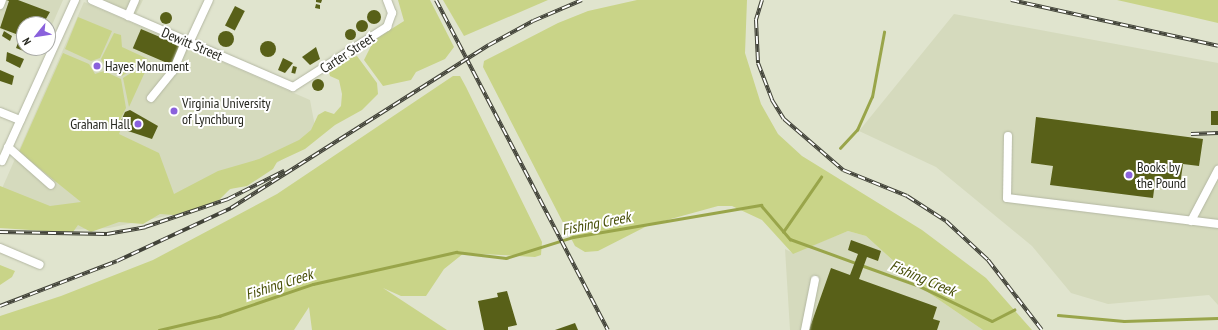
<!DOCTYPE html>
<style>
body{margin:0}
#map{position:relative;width:1218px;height:330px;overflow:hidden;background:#e0e4ce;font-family:"PT Sans Narrow",sans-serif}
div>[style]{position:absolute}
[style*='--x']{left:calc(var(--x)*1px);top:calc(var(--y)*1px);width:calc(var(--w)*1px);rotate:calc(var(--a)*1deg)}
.built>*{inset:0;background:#d5dabd}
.green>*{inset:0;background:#c9d488}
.stream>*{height:2.5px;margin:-1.25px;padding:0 1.25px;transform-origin:1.25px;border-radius:1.25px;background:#99a54a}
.building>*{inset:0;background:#586018;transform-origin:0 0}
.round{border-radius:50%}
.roads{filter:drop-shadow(0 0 1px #b3b7a2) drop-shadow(0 0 1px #b3b7a2)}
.minor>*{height:8px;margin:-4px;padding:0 4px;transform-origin:4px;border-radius:4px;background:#fff}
.rail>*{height:4px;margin-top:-2px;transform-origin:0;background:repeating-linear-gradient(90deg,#fff 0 8px,#424339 0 16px);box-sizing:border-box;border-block:1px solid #424339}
.dots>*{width:11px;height:11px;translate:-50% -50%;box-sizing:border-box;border:2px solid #fff;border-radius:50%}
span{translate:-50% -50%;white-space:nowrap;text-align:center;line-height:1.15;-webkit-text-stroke:4px #fff;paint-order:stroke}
.street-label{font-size:14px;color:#26271f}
.poi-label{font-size:14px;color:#26271f}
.left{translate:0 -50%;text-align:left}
.right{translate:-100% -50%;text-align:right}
.water-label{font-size:15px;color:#474e07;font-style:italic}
.north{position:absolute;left:16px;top:16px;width:40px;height:40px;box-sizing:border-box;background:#fff;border:1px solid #a8a9a5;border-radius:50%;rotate:240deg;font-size:11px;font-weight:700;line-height:16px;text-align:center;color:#26271f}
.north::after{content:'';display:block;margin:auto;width:14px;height:18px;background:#8a61dc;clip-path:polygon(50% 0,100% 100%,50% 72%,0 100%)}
</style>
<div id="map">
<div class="built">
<i style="clip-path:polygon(5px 0,63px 0,48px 34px,48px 24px,24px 24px,24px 40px,0 29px,0 10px)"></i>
<i style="clip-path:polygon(103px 0,143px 0,136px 14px)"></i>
<i style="clip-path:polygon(84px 2px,310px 100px,317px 137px,255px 177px,185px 212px,109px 228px,67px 230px,0 193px)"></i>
<i style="clip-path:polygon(954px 14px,1218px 63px,1218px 305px,1209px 295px,1108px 304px,1071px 293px,1032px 246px,936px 167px,859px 131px)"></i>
<i style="clip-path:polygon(848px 231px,866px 236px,929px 293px,983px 330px,790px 330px,785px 249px,793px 253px)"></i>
</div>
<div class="green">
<i style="clip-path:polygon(398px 0,430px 0,454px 47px,445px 59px,416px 72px,411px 80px,383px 86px,364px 60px,374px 40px,404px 21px)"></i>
<i style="clip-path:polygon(443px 0,548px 0,464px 36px)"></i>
<i style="clip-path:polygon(637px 0,747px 0,745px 53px,761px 104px,778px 134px,802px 156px,922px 230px,986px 278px,1032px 330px,983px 330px,929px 293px,866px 236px,848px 231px,793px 254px,762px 220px,732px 206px,718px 206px,649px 225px,598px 251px,585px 252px,575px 246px,483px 67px,484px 61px,558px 23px,588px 11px)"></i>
<i style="clip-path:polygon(1117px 0,1218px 0,1218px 23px,1188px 16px)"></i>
<i style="clip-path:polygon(78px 17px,112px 31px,100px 58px,91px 61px,65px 49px)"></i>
<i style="clip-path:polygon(114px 33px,121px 35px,122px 47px,148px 59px,122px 76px,106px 68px,101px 59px)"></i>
<i style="clip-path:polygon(63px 53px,89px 64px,95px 74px,104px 71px,121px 79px,126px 108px,118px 124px,122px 126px,119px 134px,159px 153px,174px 194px,218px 171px,259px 159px,299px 140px,311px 130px,318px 115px,325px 111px,334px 114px,341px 106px,342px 94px,339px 80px,330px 76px,328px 69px,348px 59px,357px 56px,377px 83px,378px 94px,362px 110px,335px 125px,305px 149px,277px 162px,273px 169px,247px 186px,230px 189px,219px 200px,202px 207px,174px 215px,160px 214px,143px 224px,119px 222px,91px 232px,78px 225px,73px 232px,60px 232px,0 228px,0 186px,50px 206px,81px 202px,19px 152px)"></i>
<i style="clip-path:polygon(150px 61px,129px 107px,123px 78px)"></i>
<i style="clip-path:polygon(453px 76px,460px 76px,466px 87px,542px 242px,541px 255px,535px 257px,464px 253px,444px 269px,426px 296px,401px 296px,383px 288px,447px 330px,312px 330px,309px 307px,294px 330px,0 330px,0 316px,61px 296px,153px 260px,277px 194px)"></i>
<i style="clip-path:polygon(0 265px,15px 271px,12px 277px,0 285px)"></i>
</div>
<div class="stream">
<i style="--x:840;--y:148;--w:25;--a:-47"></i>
<i style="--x:857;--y:130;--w:36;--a:-66"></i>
<i style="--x:872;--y:97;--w:66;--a:-79.5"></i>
<i style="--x:783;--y:232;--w:67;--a:-55.4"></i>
<i style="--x:861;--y:265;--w:59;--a:19.7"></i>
<i style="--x:917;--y:285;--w:83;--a:25.6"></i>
<i style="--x:992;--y:321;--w:25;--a:-27"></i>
<i style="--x:1058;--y:315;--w:66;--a:5.2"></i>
<i style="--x:1124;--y:321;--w:94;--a:-1.8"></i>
<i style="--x:159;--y:330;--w:62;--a:-13.1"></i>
<i style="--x:219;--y:316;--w:99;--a:-18.8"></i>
<i style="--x:313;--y:284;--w:147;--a:-12.6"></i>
<i style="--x:456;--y:252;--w:50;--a:6.8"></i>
<i style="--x:506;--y:258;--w:70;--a:-17.4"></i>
<i style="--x:573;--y:237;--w:191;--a:-9.7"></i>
<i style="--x:761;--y:205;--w:45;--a:49.5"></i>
<i style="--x:790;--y:239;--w:70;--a:20"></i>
</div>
<div class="building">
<i style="clip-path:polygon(6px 0,18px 0,50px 12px,43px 24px,24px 24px,24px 37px,0 28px,9px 1px)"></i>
<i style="clip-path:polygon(316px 0,322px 0,321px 3px,316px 2px)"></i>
<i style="clip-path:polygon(316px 4px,320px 5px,320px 9px,315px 8px)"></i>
<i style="left:235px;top:6px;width:11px;height:22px;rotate:27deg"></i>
<i class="round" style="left:367px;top:10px;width:14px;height:14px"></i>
<i class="round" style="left:160px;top:12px;width:12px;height:12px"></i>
<i class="round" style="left:356px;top:20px;width:12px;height:12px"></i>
<i class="round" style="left:344.5px;top:28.5px;width:11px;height:11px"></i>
<i style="left:141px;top:29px;width:43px;height:21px;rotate:23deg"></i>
<i style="clip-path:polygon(4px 31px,12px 36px,10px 41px,2px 36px)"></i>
<i class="round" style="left:218px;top:31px;width:16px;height:16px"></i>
<i style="clip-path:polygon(19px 40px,24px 42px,24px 48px,33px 48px,31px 54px,16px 48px)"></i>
<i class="round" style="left:260px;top:41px;width:16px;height:16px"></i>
<i style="clip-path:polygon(316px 47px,320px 59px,310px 65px,302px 57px)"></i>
<i style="clip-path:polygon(7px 52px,24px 59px,20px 68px,6px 61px)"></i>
<i style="clip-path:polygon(283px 58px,293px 63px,285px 73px,278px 70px)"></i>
<i style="left:293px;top:66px;width:4px;height:7px;rotate:14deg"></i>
<i style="clip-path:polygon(0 70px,14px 76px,12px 85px,0 81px)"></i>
<i class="round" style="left:312px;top:79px;width:12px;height:12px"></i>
<i style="clip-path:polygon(130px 110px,158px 126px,152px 139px,122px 129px,123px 125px,120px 123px,125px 112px)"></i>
<i style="left:1211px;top:111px;width:7px;height:14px"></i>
<i style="clip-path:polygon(1036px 117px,1203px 139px,1199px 166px,1183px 164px,1180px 185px,1155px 182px,1153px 198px,1050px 185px,1053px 166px,1031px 163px)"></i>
<i style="clip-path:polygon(851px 240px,881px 251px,878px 261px,867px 257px,859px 279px,937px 307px,933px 319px,940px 321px,937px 330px,809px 330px,831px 268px,850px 275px,858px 254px,848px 250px)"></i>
<i style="clip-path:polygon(507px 291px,517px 325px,508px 327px,508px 330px,484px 330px,478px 301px,498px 297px,497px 293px)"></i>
<i style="clip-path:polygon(575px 323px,578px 330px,555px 330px)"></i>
</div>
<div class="roads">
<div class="minor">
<i style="--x:92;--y:0;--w:219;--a:23.4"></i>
<i style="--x:293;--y:87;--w:112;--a:-32.6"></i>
<i style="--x:387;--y:27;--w:15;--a:-70"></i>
<i style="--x:392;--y:13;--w:14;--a:-111"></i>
<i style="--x:0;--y:5;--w:5;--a:-68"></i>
<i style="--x:128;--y:16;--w:17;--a:-66"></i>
<i style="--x:189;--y:43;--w:47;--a:-65.1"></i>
<i style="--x:151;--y:98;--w:35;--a:-51"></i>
<i style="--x:173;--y:71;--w:33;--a:-67"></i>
<i style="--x:0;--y:112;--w:22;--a:22"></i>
<i style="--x:1008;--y:136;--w:62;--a:90.9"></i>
<i style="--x:1007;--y:198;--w:213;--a:7"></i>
<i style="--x:8;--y:147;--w:57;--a:41.5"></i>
<i style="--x:2;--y:161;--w:177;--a:-65.6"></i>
<i style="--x:1191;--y:221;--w:58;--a:-62.1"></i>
<i style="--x:0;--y:248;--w:43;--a:23"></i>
<i style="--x:805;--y:330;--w:51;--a:-78.7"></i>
</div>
</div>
<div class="rail">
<i style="--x:436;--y:0;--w:372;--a:62.5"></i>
<i style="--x:762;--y:0;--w:21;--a:107"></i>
<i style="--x:756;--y:20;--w:43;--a:87.3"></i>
<i style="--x:758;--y:63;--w:40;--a:69"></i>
<i style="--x:772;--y:100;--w:22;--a:58"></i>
<i style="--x:784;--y:119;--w:78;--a:40.8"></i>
<i style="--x:843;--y:170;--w:69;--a:22.1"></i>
<i style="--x:907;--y:196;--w:46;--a:32.7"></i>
<i style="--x:946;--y:221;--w:57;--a:42.9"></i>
<i style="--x:988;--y:260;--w:88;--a:52.4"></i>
<i style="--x:1011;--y:0;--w:212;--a:12.5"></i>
<i style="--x:1191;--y:134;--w:27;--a:-2"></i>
<i style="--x:0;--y:232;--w:107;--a:1.1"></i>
<i style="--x:107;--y:234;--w:39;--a:-10"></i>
<i style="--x:145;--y:227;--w:88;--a:-18.6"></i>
<i style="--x:228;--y:199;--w:63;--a:-26.6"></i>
<i style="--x:0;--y:306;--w:125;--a:-21"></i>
<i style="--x:117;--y:261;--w:126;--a:-24.9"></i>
<i style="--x:231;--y:208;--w:305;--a:-32.3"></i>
<i style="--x:489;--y:45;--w:50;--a:-28.6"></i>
<i style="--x:533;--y:21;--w:53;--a:-23.2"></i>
</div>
<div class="dots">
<i style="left:97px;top:66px;background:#8a61dc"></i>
<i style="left:174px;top:111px;background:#8a61dc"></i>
<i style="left:138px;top:124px;background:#8a61dc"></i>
<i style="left:1129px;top:175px;background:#8a61dc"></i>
</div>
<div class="street-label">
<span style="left:192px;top:44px;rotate:23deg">Dewitt Street</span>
<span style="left:347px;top:53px;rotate:-33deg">Carter Street</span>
</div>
<div class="poi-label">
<span class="left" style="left:105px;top:66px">Hayes Monument</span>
<span class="left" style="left:182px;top:111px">Virginia University<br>of Lynchburg</span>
<span class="right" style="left:130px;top:124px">Graham Hall</span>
<span class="left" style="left:1137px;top:175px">Books by<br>the Pound</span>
</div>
<div class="water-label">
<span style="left:596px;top:223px;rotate:-11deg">Fishing Creek</span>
<span style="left:923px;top:278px;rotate:23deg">Fishing Creek</span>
<span style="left:279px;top:284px;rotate:-18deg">Fishing Creek</span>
</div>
<div class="north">N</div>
</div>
